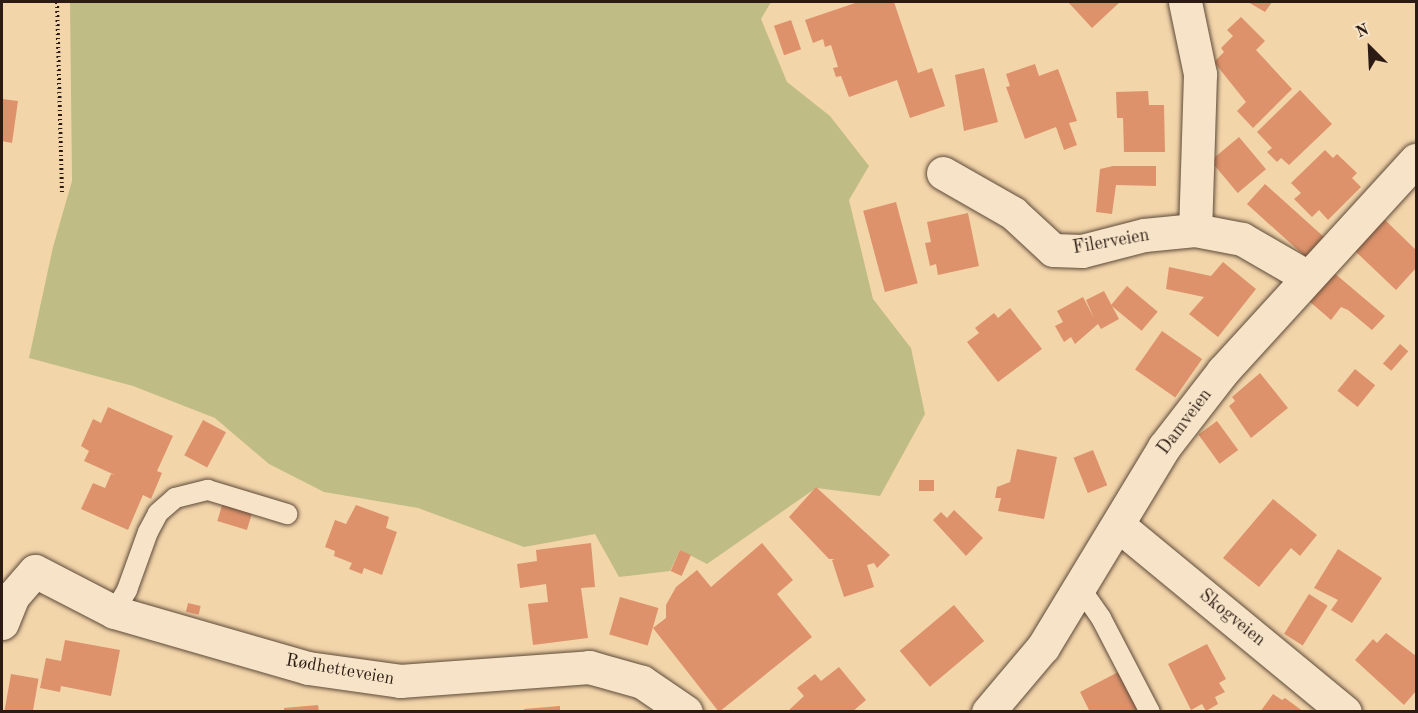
<!DOCTYPE html>
<meta charset="utf-8">
<style>
body{margin:0}
#map{position:relative;width:1418px;height:713px;overflow:hidden;background:#f3d5aa;font-family:"Old Standard TT",serif}
div>[style]{position:absolute}
[style*='--x']{left:calc(var(--x)*1px);top:calc(var(--y)*1px);width:calc(var(--w)*1px);rotate:calc(var(--a)*1deg)}
.green>*{inset:0;background:#c0bc85}
.building>*{inset:0;background:#dd926b;transform-origin:0 0}
.path>*{height:4px;margin-top:-2px;transform-origin:0;background:repeating-linear-gradient(90deg,#2b1b14 0 1.5px,transparent 0 4.5px)}
.roads{filter:drop-shadow(0 0 2px #5d4a3a) drop-shadow(0 0 2px #5d4a3a)}
.lane>*{height:20px;margin:-10px;padding:0 10px;transform-origin:10px;border-radius:10px;background:#f7e4c8}
.street>*{height:33px;margin:-16.5px;padding:0 16.5px;transform-origin:16.5px;border-radius:16.5px;background:#f7e4c8}
span{translate:-50% -50%;white-space:nowrap;text-align:center;line-height:1.15;-webkit-text-stroke:4.5px #f7e4c8;paint-order:stroke}
.street-label{font-size:18px;color:#2b1b14}
.frame{position:absolute;inset:0;border:3px solid #2b1b14;pointer-events:none}
.north{position:absolute;left:1340px;top:18px;width:60px;height:60px;-webkit-text-stroke:4px #f7e4c8;paint-order:stroke;rotate:336deg;font-size:16px;font-weight:700;line-height:24px;text-align:center;color:#2b1b14}
.north::after{content:'';display:block;margin:auto;width:21px;height:27px;background:#2b1b14;clip-path:polygon(50% 0,100% 100%,50% 72%,0 100%)}
</style>
<div id="map">
<div class="green">
<i style="clip-path:polygon(70px 2px,771px 2px,761px 19px,787px 82px,830px 116px,869px 166px,849px 200px,873px 299px,911px 348px,925px 414px,880px 496px,816px 488px,707px 564px,680px 550px,670px 571px,619px 577px,595px 534px,524px 547px,418px 508px,324px 492px,269px 464px,215px 418px,133px 386px,29px 358px,53px 247px,72px 181px)"></i>
</div>
<div class="building">
<i style="clip-path:polygon(858px 2px,894px 2px,918px 73px,932px 68px,945px 106px,910px 118px,897px 80px,849px 97px,841px 76px,836px 77px,833px 68px,838px 67px,831px 45px,825px 47px,823px 39px,813px 43px,805px 20px)"></i>
<i style="clip-path:polygon(1068px 2px,1120px 2px,1092px 28px)"></i>
<i style="clip-path:polygon(1248px 2px,1272px 2px,1265px 12px)"></i>
<i style="clip-path:polygon(1241px 17px,1265px 41px,1256px 50px,1292px 89px,1253px 128px,1237px 111px,1246px 102px,1214px 62px,1224px 52px,1221px 48px,1233px 36px,1227px 30px)"></i>
<i style="left:791px;top:20px;width:31px;height:18px;rotate:71deg"></i>
<i style="clip-path:polygon(1035px 64px,1039px 76px,1058px 69px,1077px 121px,1069px 123px,1077px 145px,1064px 150px,1056px 127px,1025px 139px,1006px 87px,1010px 86px,1006px 74px)"></i>
<i style="clip-path:polygon(984px 68px,998px 122px,964px 131px,955px 75px)"></i>
<i style="clip-path:polygon(1300px 90px,1332px 124px,1289px 165px,1281px 158px,1277px 162px,1267px 152px,1272px 148px,1257px 132px)"></i>
<i style="clip-path:polygon(1148px 91px,1149px 105px,1164px 105px,1165px 152px,1124px 152px,1123px 118px,1117px 118px,1116px 92px)"></i>
<i style="clip-path:polygon(2px 99px,18px 101px,12px 143px,2px 141px)"></i>
<i style="left:1239px;top:137px;width:42px;height:37px;rotate:50deg"></i>
<i style="clip-path:polygon(1325px 150px,1333px 158px,1337px 154px,1357px 173px,1352px 178px,1361px 187px,1328px 220px,1319px 210px,1312px 217px,1294px 199px,1301px 193px,1291px 183px)"></i>
<i style="clip-path:polygon(1113px 166px,1156px 166px,1156px 186px,1116px 185px,1112px 214px,1096px 212px,1100px 169px)"></i>
<i style="left:1265px;top:184px;width:79px;height:27px;rotate:42deg"></i>
<i style="left:896px;top:202px;width:84px;height:34px;rotate:75deg"></i>
<i style="clip-path:polygon(968px 213px,979px 266px,938px 275px,936px 264px,930px 266px,925px 243px,931px 242px,927px 222px)"></i>
<i style="clip-path:polygon(1384px 219px,1416px 250px,1416px 268px,1396px 290px,1354px 250px)"></i>
<i style="clip-path:polygon(1223px 262px,1256px 289px,1218px 337px,1189px 314px,1204px 297px,1166px 289px,1169px 267px,1211px 276px)"></i>
<i style="clip-path:polygon(1333px 272px,1385px 316px,1372px 330px,1348px 310px,1341px 307px,1331px 320px,1309px 301px)"></i>
<i style="left:1127px;top:286px;width:40px;height:25px;rotate:40deg"></i>
<i style="clip-path:polygon(1104px 291px,1119px 319px,1101px 329px,1098px 324px,1075px 344px,1071px 337px,1064px 342px,1055px 326px,1063px 322px,1057px 311px,1083px 297px,1094px 318px,1086px 300px)"></i>
<i style="clip-path:polygon(1010px 308px,1042px 349px,998px 382px,967px 342px,979px 333px,975px 328px,994px 313px,998px 318px)"></i>
<i style="left:1162px;top:331px;width:49px;height:47px;rotate:35deg"></i>
<i style="left:1400px;top:344px;width:11px;height:26px;rotate:41deg"></i>
<i style="left:1355px;top:369px;width:26px;height:28px;rotate:39deg"></i>
<i style="clip-path:polygon(1260px 373px,1288px 408px,1251px 438px,1229px 406px,1235px 401px,1232px 397px)"></i>
<i style="clip-path:polygon(108px 407px,173px 436px,157px 471px,162px 473px,151px 499px,143px 495px,128px 530px,81px 509px,93px 483px,105px 488px,111px 474px,115px 475px,84px 461px,89px 451px,81px 446px,93px 419px,101px 423px)"></i>
<i style="left:203px;top:420px;width:26px;height:40px;rotate:28deg"></i>
<i style="left:1217px;top:421px;width:36px;height:23px;rotate:54deg"></i>
<i style="clip-path:polygon(1017px 449px,1057px 457px,1044px 519px,998px 511px,1001px 498px,995px 498px,997px 487px,1010px 482px)"></i>
<i style="left:1093px;top:450px;width:38px;height:21px;rotate:68deg"></i>
<i style="left:919px;top:480px;width:15px;height:11px"></i>
<i style="clip-path:polygon(816px 487px,890px 555px,877px 568px,874px 563px,867px 565px,874px 587px,844px 597px,832px 560px,835px 559px,829px 559px,789px 517px)"></i>
<i style="left:224px;top:499px;width:31px;height:23px;rotate:17deg"></i>
<i style="clip-path:polygon(1273px 499px,1317px 535px,1300px 556px,1291px 548px,1259px 587px,1223px 558px)"></i>
<i style="clip-path:polygon(356px 505px,389px 517px,386px 528px,397px 532px,382px 575px,364px 568px,362px 574px,349px 569px,352px 563px,334px 556px,335px 551px,325px 547px,335px 520px,346px 524px)"></i>
<i style="clip-path:polygon(954px 510px,983px 538px,966px 556px,933px 520px,941px 512px,947px 518px)"></i>
<i style="clip-path:polygon(591px 543px,595px 587px,581px 588px,588px 638px,533px 645px,528px 604px,548px 602px,546px 584px,520px 588px,517px 564px,537px 561px,536px 550px)"></i>
<i style="clip-path:polygon(762px 543px,793px 580px,777px 594px,812px 637px,719px 712px,653px 628px,666px 618px,666px 605px,676px 587px,697px 570px,711px 587px)"></i>
<i style="clip-path:polygon(1338px 549px,1382px 578px,1352px 623px,1331px 610px,1338px 600px,1314px 588px)"></i>
<i style="left:680px;top:550px;width:12px;height:23px;rotate:24deg"></i>
<i style="left:1309px;top:594px;width:22px;height:47px;rotate:32deg"></i>
<i style="left:620px;top:597px;width:40px;height:39px;rotate:16deg"></i>
<i style="left:188px;top:603px;width:13px;height:9px;rotate:13deg"></i>
<i style="left:954px;top:605px;width:47px;height:71px;rotate:50deg"></i>
<i style="clip-path:polygon(1386px 633px,1416px 656px,1416px 691px,1404px 705px,1355px 660px,1373px 639px,1377px 643px)"></i>
<i style="clip-path:polygon(65px 640px,120px 650px,111px 696px,61px 686px,60px 692px,40px 688px,46px 658px,61px 661px)"></i>
<i style="clip-path:polygon(1207px 644px,1226px 679px,1219px 683px,1225px 692px,1215px 697px,1218px 704px,1206px 711px,1202px 704px,1191px 710px,1168px 664px)"></i>
<i style="clip-path:polygon(839px 667px,866px 700px,852px 712px,787px 712px,804px 696px,797px 688px,815px 674px,821px 681px)"></i>
<i style="clip-path:polygon(1122px 670px,1143px 712px,1090px 712px,1080px 692px)"></i>
<i style="left:11px;top:674px;width:28px;height:39px;rotate:10deg"></i>
<i style="clip-path:polygon(1273px 694px,1282px 700px,1285px 698px,1304px 712px,1260px 712px)"></i>
<i style="clip-path:polygon(318px 705px,319px 712px,284px 712px,284px 708px)"></i>
<i style="clip-path:polygon(560px 706px,560px 712px,524px 712px,524px 709px)"></i>
</div>
<div class="path">
<i style="--x:57;--y:2;--w:191;--a:88.5"></i>
</div>
<div class="roads">
<div class="lane">
<i style="--x:1080;--y:588;--w:37;--a:55"></i>
<i style="--x:1101;--y:618;--w:106;--a:62.5"></i>
<i style="--x:114;--y:612;--w:26;--a:-59"></i>
<i style="--x:127;--y:590;--w:62;--a:-70.1"></i>
<i style="--x:148;--y:532;--w:21;--a:-62"></i>
<i style="--x:158;--y:513;--w:23;--a:-41"></i>
<i style="--x:175;--y:498;--w:34;--a:-14"></i>
<i style="--x:208;--y:490;--w:83;--a:16.9"></i>
</div>
<div class="street">
<i style="--x:1185;--y:2;--w:74;--a:78.2"></i>
<i style="--x:1200;--y:74;--w:156;--a:91.8"></i>
<i style="--x:1195;--y:230;--w:48;--a:10.8"></i>
<i style="--x:1242;--y:239;--w:74;--a:30"></i>
<i style="--x:943;--y:173;--w:81;--a:29.7"></i>
<i style="--x:1013;--y:213;--w:54;--a:42.8"></i>
<i style="--x:1053;--y:250;--w:29;--a:2"></i>
<i style="--x:1082;--y:251;--w:64;--a:-14.5"></i>
<i style="--x:1144;--y:235;--w:51;--a:-5.6"></i>
<i style="--x:1118;--y:525;--w:294;--a:39.5"></i>
<i style="--x:2;--y:623;--w:29;--a:-68"></i>
<i style="--x:13;--y:596;--w:33;--a:-49"></i>
<i style="--x:35;--y:571;--w:89;--a:27.4"></i>
<i style="--x:114;--y:612;--w:202;--a:16.1"></i>
<i style="--x:308;--y:668;--w:93;--a:8"></i>
<i style="--x:400;--y:681;--w:190;--a:-4.2"></i>
<i style="--x:589;--y:667;--w:55;--a:15.8"></i>
<i style="--x:642;--y:682;--w:53;--a:34.3"></i>
<i style="--x:988;--y:712;--w:85;--a:-49.8"></i>
<i style="--x:1043;--y:647;--w:234;--a:-58.8"></i>
<i style="--x:1164;--y:447;--w:96;--a:-52.2"></i>
<i style="--x:1223;--y:371;--w:286;--a:-47.6"></i>
</div>
</div>
<div class="street-label">
<span style="left:1111px;top:242px;rotate:-10deg">Filerveien</span>
<span style="left:1185px;top:422px;rotate:-53deg">Damveien</span>
<span style="left:1232px;top:618px;rotate:39deg">Skogveien</span>
<span style="left:340px;top:670px;rotate:10deg">Rødhetteveien</span>
</div>
<div class="frame"></div>
<div class="north">N</div>
</div>
